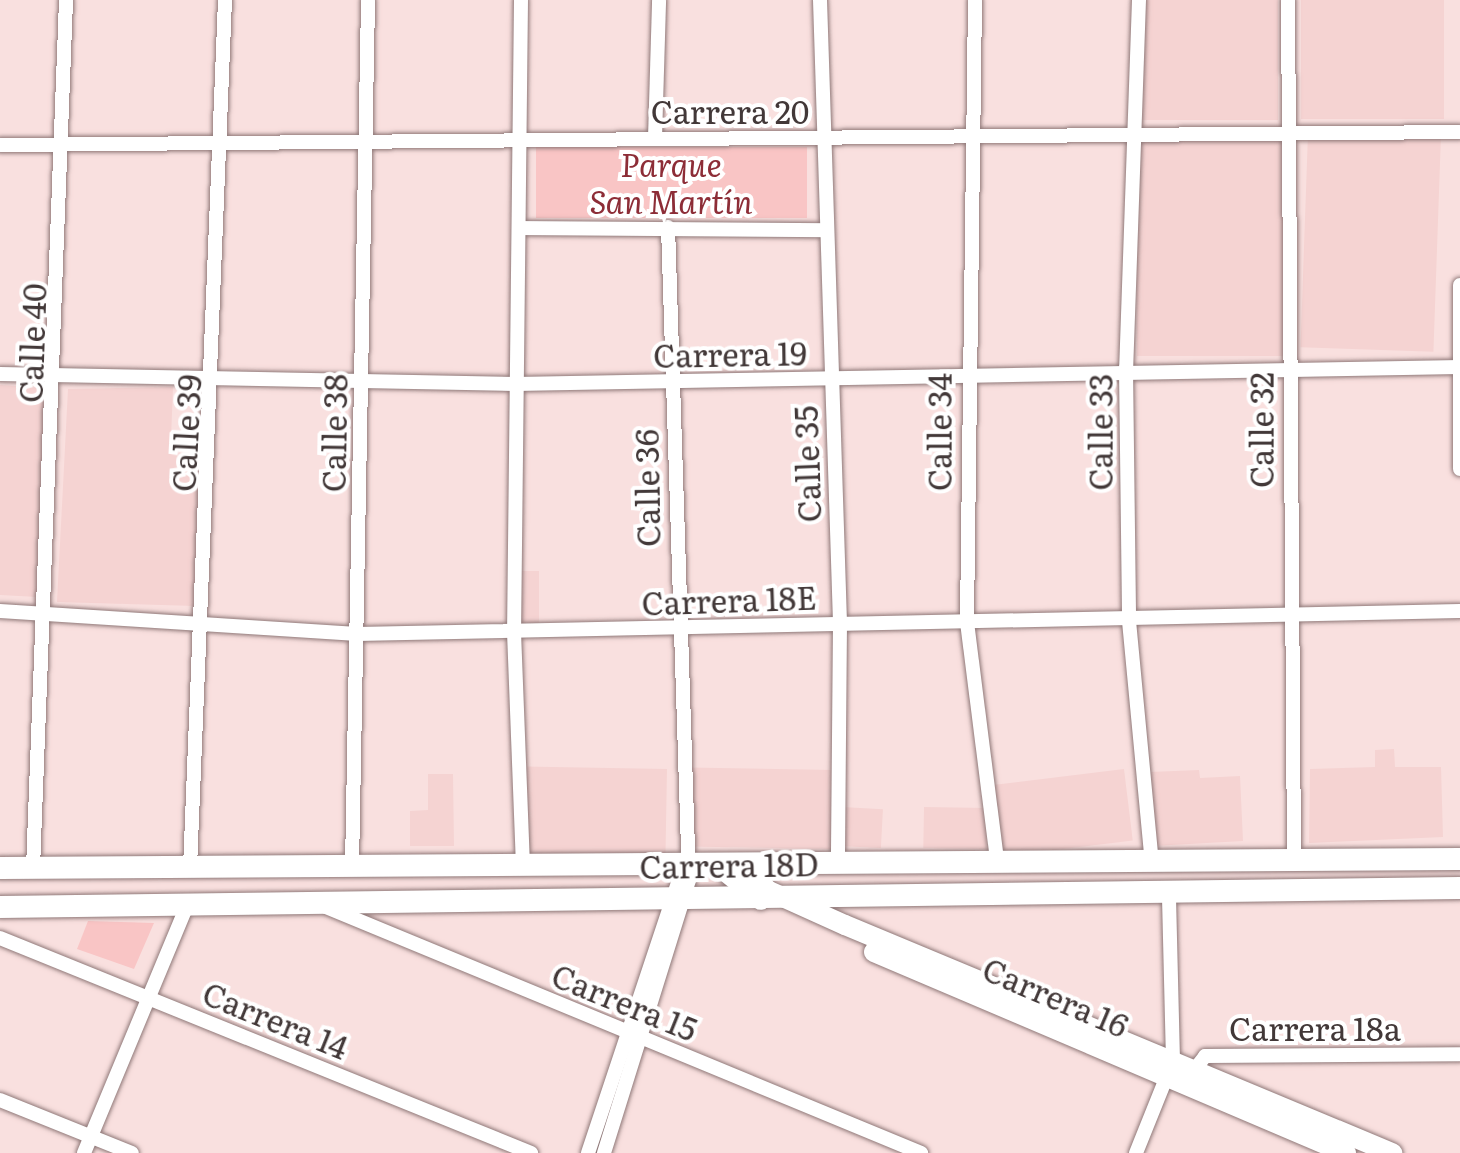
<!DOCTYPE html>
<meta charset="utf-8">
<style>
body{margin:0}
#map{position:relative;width:1460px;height:1153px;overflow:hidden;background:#f9e0df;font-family:Literata,serif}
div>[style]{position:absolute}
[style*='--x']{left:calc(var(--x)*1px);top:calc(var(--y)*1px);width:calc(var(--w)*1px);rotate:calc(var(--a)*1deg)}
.built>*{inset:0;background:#f5d3d2;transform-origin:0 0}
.green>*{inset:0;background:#f9c5c5;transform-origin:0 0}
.roads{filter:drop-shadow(0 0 2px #8f7878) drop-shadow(0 0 2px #8f7878)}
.street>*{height:14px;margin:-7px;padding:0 7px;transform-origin:7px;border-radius:7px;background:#fff}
.secondary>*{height:20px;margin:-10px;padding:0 10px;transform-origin:10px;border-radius:10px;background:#fff}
.primary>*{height:22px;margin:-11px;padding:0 11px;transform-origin:11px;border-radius:11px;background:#fff}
span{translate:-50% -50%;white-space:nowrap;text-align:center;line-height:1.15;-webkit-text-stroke:8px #fff;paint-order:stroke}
.street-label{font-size:32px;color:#423838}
.park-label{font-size:32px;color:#8d2d37;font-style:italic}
</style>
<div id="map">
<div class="built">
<i style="left:1140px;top:0;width:138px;height:120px"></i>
<i style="left:1301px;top:0;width:143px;height:119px"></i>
<i style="left:1441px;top:135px;width:217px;height:133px;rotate:92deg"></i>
<i style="left:1137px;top:141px;width:146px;height:215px"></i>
<i style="clip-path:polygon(0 385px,46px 388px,37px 597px,0 595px)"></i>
<i style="clip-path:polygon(173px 387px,171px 439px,204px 440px,196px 606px,57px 602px,68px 389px)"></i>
<i style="left:520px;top:571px;width:19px;height:52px"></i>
<i style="clip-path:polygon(1394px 749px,1395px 767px,1441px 767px,1443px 837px,1309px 843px,1310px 769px,1375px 767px,1375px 750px)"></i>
<i style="left:667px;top:769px;width:87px;height:143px;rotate:91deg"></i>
<i style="left:1124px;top:769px;width:72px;height:134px;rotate:83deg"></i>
<i style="left:834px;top:770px;width:79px;height:145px;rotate:91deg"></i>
<i style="clip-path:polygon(1199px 770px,1200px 778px,1240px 776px,1243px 841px,1153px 846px,1150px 772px)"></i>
<i style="clip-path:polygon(428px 774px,453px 774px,454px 846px,410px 846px,410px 811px,428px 810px)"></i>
<i style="left:842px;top:807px;width:41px;height:39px;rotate:3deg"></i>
<i style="left:924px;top:807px;width:63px;height:41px;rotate:1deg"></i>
</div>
<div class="green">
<i style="left:536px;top:147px;width:271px;height:71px"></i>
<i style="clip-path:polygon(88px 921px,154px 923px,134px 969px,77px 949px)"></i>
</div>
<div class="roads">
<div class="street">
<i style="--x:521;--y:0;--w:632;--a:90.63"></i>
<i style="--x:514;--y:632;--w:233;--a:87.8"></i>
<i style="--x:820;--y:0;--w:623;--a:88.16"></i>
<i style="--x:840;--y:623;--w:242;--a:90.5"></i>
<i style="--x:975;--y:0;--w:622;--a:90.74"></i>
<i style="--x:967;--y:622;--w:241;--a:82.8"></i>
<i style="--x:1139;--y:0;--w:368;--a:92"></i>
<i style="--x:1126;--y:368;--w:253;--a:89.3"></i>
<i style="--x:1129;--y:621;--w:243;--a:84.6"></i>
<i style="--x:1288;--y:0;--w:860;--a:89.6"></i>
<i style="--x:655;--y:138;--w:138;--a:-88.3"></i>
<i style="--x:0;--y:145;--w:1460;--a:-0.51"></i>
<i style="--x:521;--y:228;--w:304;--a:0.4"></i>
<i style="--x:1460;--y:285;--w:184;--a:90"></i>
<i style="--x:0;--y:374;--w:515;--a:1.11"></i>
<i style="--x:515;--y:384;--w:945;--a:-1.03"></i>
<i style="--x:0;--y:611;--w:358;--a:3.7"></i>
<i style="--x:357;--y:634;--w:1103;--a:-1.19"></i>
<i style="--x:352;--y:867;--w:867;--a:-88.94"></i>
<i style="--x:33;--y:868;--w:869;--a:-87.82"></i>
<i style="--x:190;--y:868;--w:869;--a:-87.69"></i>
<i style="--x:326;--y:907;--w:644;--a:22.46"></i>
<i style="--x:0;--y:938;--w:573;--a:22.04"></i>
<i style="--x:1188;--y:1078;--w:28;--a:-52"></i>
<i style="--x:1205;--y:1056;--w:255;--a:-0.4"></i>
<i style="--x:0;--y:1100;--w:142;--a:21.9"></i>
<i style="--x:84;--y:1153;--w:269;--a:-67.4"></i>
<i style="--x:588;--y:1153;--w:300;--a:-71.6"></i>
<i style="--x:604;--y:1153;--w:286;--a:-72.7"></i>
<i style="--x:689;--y:880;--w:653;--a:-91.84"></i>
<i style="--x:1136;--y:1153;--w:99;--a:-68.1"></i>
<i style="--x:1173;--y:1061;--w:169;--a:-91.4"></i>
</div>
<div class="secondary">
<i style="--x:717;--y:865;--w:56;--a:38.5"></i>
<i style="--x:744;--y:865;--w:34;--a:47"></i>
<i style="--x:767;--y:890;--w:85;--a:24.2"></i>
<i style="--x:845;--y:925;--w:593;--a:22.63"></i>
<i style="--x:874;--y:952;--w:513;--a:23.07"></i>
</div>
<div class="primary">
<i style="--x:0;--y:868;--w:1460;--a:-0.35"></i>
<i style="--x:0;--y:907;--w:1460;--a:-0.75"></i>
</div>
</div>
<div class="street-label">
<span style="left:730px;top:110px">Carrera 20</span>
<span style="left:31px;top:343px;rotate:-88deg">Calle 40</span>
<span style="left:730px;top:353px;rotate:-1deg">Carrera 19</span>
<span style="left:1260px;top:430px;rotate:-90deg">Calle 32</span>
<span style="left:938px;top:432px;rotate:-90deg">Calle 34</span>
<span style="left:1099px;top:432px;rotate:-90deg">Calle 33</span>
<span style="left:185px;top:433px;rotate:-87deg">Calle 39</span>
<span style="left:333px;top:433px;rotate:-89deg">Calle 38</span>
<span style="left:806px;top:464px;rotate:-92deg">Calle 35</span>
<span style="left:646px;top:488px;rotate:-91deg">Calle 36</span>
<span style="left:729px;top:599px;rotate:-2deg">Carrera 18E</span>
<span style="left:729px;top:864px;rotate:-1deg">Carrera 18D</span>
<span style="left:1056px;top:996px;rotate:23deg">Carrera 16</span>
<span style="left:625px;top:1001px;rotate:22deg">Carrera 15</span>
<span style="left:276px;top:1019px;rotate:22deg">Carrera 14</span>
<span style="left:1315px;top:1027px">Carrera 18a</span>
</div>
<div class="park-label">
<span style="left:671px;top:182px">Parque<br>San Martín</span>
</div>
</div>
